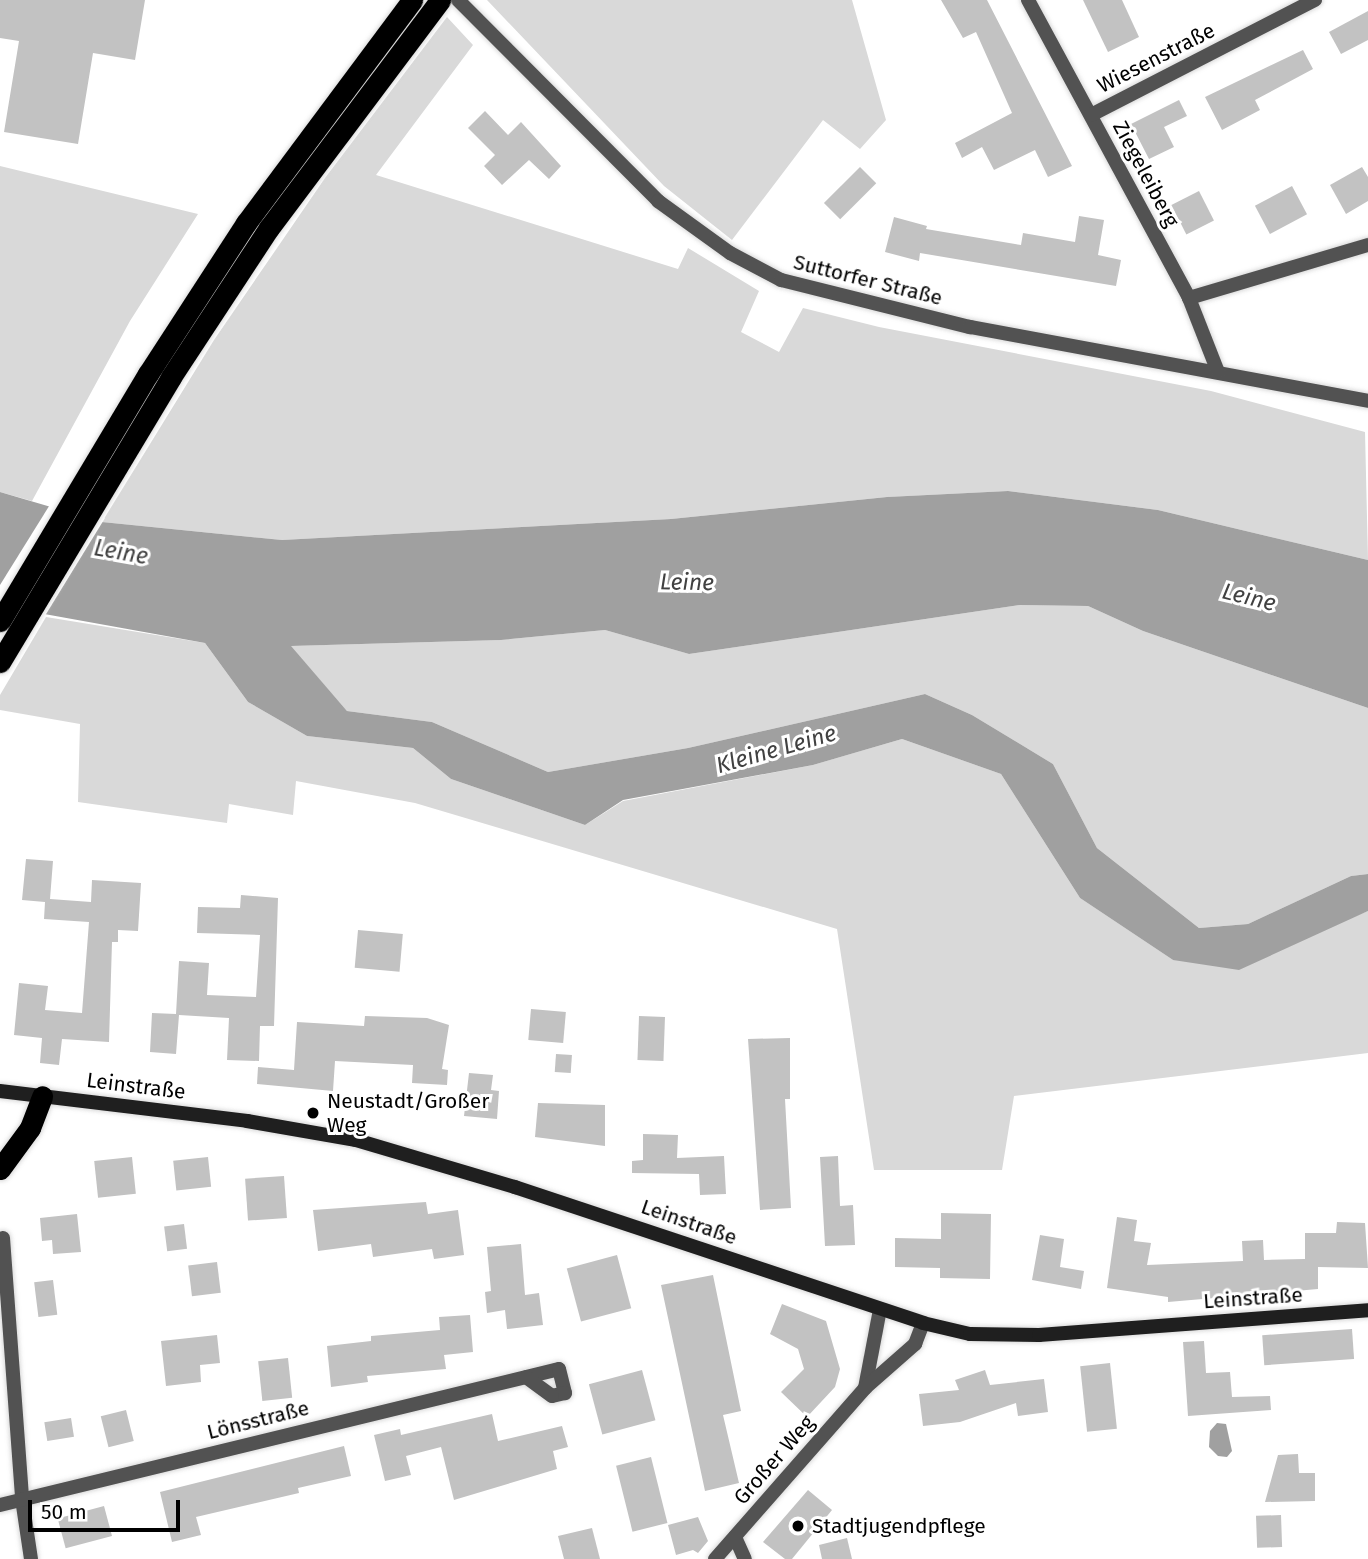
<!DOCTYPE html>
<meta charset="utf-8">
<style>
body{margin:0}
#map{position:relative;width:1368px;height:1559px;overflow:hidden;background:#fff;font-family:"Fira Sans",sans-serif}
div>[style]{position:absolute}
[style*='--x']{left:calc(var(--x)*1px);top:calc(var(--y)*1px);width:calc(var(--w)*1px);rotate:calc(var(--a)*1deg)}
.green>*{inset:0;background:#d9d9d9}
.water>*{inset:0;background:#a0a0a0}
.pier>*{inset:0;background:#fff}
.building>*{inset:0;background:#c2c2c2;transform-origin:0 0}
.roads{filter:drop-shadow(0 0 2px #dbdbdb) drop-shadow(0 0 2px #dbdbdb)}
.street>*{height:14px;margin:-7px;padding:0 7px;transform-origin:7px;border-radius:7px;background:#525252}
.secondary>*{height:14px;margin:-7px;padding:0 7px;transform-origin:7px;border-radius:7px;background:#1f1f1f}
.highway>*{height:21px;margin:-10.5px;padding:0 10.5px;transform-origin:10.5px;border-radius:10.5px;background:#000}
.dots>*{width:19px;height:19px;translate:-50% -50%;box-sizing:border-box;border:4px solid #fff;border-radius:50%}
span{translate:-50% -50%;white-space:nowrap;text-align:center;line-height:1.15;-webkit-text-stroke:6px #fff;paint-order:stroke}
.street-label{font-size:21px;color:#000}
.poi-label{font-size:21px;color:#000}
.left{translate:0 -50%;text-align:left}
.water-label{font-size:23px;color:#414141;font-style:italic}
.scale{position:absolute;left:28px;top:1500px;width:152px;height:32px;box-sizing:border-box;border:4px solid #000;border-top:0;padding-left:9px;font-size:21px;line-height:24px;white-space:nowrap;color:#000;-webkit-text-stroke:5px #fff;paint-order:stroke}
</style>
<div id="map">
<div class="green">
<i style="clip-path:polygon(487px 0,852px 0,886px 120px,860px 149px,823px 120px,732px 240px,664px 186px)"></i>
<i style="clip-path:polygon(447px 17px,473px 45px,376px 175px,678px 269px,688px 248px,759px 291px,741px 332px,779px 352px,803px 308px,879px 327px,1211px 391px,1365px 432px,1368px 560px,1158px 510px,1008px 491px,887px 497px,671px 519px,282px 540px,102px 522px,214px 340px,325px 178px)"></i>
<i style="clip-path:polygon(0 166px,198px 214px,130px 321px,32px 501px,0 492px)"></i>
<i style="clip-path:polygon(1020px 605px,1088px 606px,1143px 631px,1368px 708px,1368px 874px,1351px 876px,1248px 924px,1199px 928px,1097px 848px,1053px 764px,972px 715px,925px 694px,688px 748px,548px 772px,432px 722px,347px 711px,290px 646px,501px 640px,605px 630px,689px 654px)"></i>
<i style="clip-path:polygon(46px 617px,205px 643px,248px 702px,307px 736px,413px 748px,451px 779px,585px 825px,623px 801px,813px 765px,902px 739px,1001px 774px,1080px 898px,1173px 960px,1311px 934px,1368px 911px,1368px 1053px,1014px 1096px,1002px 1170px,874px 1170px,837px 929px,415px 803px,296px 781px,293px 815px,229px 804px,227px 823px,78px 802px,80px 724px,0 710px,0 695px)"></i>
</div>
<div class="water">
<i style="clip-path:polygon(1008px 491px,1158px 510px,1368px 560px,1368px 708px,1143px 631px,1088px 606px,1020px 605px,689px 654px,605px 630px,501px 640px,291px 646px,347px 711px,432px 722px,548px 772px,688px 748px,925px 694px,972px 715px,1053px 764px,1097px 848px,1199px 928px,1248px 924px,1351px 876px,1368px 874px,1368px 911px,1239px 970px,1173px 960px,1080px 898px,1001px 774px,902px 739px,813px 765px,623px 800px,585px 825px,451px 779px,413px 748px,307px 736px,248px 702px,205px 643px,0 606px,0 492px,102px 522px,282px 540px,671px 519px,887px 497px)"></i>
<i style="clip-path:polygon(1226px 1424px,1232px 1451px,1227px 1457px,1218px 1456px,1209px 1447px,1210px 1431px,1217px 1423px)"></i>
</div>
<div class="pier">
<i style="clip-path:polygon(51px 503px,105px 518px,43px 619px,0 610px,0 585px)"></i>
</div>
<div class="building">
<i style="clip-path:polygon(0 0,145px 0,135px 60px,93px 53px,78px 144px,4px 132px,19px 41px,0 38px)"></i>
<i style="clip-path:polygon(941px 0,987px 0,1072px 166px,1048px 177px,1035px 150px,994px 170px,982px 147px,962px 158px,955px 143px,1012px 113px,976px 32px,963px 38px)"></i>
<i style="clip-path:polygon(1083px 0,1122px 0,1139px 37px,1108px 52px)"></i>
<i style="clip-path:polygon(1368px 11px,1368px 40px,1341px 54px,1329px 32px)"></i>
<i style="clip-path:polygon(1303px 50px,1313px 69px,1255px 100px,1260px 110px,1222px 130px,1205px 97px)"></i>
<i style="clip-path:polygon(1179px 100px,1187px 116px,1164px 127px,1174px 147px,1149px 159px,1131px 124px)"></i>
<i style="clip-path:polygon(485px 111px,508px 135px,521px 122px,561px 166px,549px 179px,529px 160px,502px 185px,484px 166px,495px 155px,468px 128px)"></i>
<i style="left:860px;top:167px;width:23px;height:51px;rotate:45deg"></i>
<i style="clip-path:polygon(1362px 167px,1368px 177px,1368px 201px,1346px 214px,1330px 185px)"></i>
<i style="left:1292px;top:186px;width:32px;height:42px;rotate:62deg"></i>
<i style="left:1199px;top:191px;width:33px;height:31px;rotate:63deg"></i>
<i style="clip-path:polygon(1079px 216px,1104px 220px,1098px 255px,1121px 260px,1116px 286px,920px 253px,919px 261px,885px 252px,894px 217px,927px 226px,926px 229px,1021px 245px,1023px 233px,1075px 242px)"></i>
<i style="clip-path:polygon(26px 859px,53px 861px,50px 899px,91px 902px,92px 880px,141px 883px,138px 931px,118px 930px,118px 942px,112px 942px,109px 1042px,62px 1039px,59px 1065px,40px 1063px,42px 1038px,14px 1035px,19px 983px,48px 986px,45px 1010px,82px 1013px,89px 922px,44px 919px,45px 902px,22px 900px)"></i>
<i style="clip-path:polygon(241px 895px,278px 898px,274px 1026px,260px 1026px,259px 1061px,227px 1060px,229px 1018px,179px 1015px,176px 1054px,150px 1052px,152px 1013px,176px 1014px,179px 961px,209px 963px,207px 995px,256px 997px,260px 935px,197px 933px,198px 907px,240px 908px)"></i>
<i style="left:358px;top:930px;width:45px;height:38px;rotate:5deg"></i>
<i style="left:531px;top:1009px;width:35px;height:31px;rotate:5deg"></i>
<i style="clip-path:polygon(365px 1016px,427px 1018px,449px 1025px,442px 1069px,448px 1070px,447px 1085px,412px 1083px,413px 1065px,335px 1061px,333px 1091px,257px 1084px,258px 1067px,294px 1070px,297px 1022px,364px 1026px)"></i>
<i style="left:639px;top:1016px;width:26px;height:44px;rotate:2deg"></i>
<i style="clip-path:polygon(790px 1038px,790px 1099px,785px 1099px,791px 1208px,760px 1210px,748px 1039px)"></i>
<i style="left:556px;top:1054px;width:16px;height:18px;rotate:4deg"></i>
<i style="clip-path:polygon(469px 1073px,493px 1075px,491px 1090px,499px 1091px,497px 1119px,464px 1116px)"></i>
<i style="clip-path:polygon(538px 1103px,605px 1105px,605px 1146px,535px 1137px)"></i>
<i style="clip-path:polygon(643px 1134px,678px 1135px,677px 1158px,724px 1156px,726px 1194px,700px 1195px,699px 1174px,632px 1173px,632px 1161px,643px 1160px)"></i>
<i style="clip-path:polygon(838px 1156px,840px 1206px,853px 1205px,855px 1245px,825px 1246px,820px 1157px)"></i>
<i style="left:132px;top:1157px;width:37px;height:38px;rotate:84deg"></i>
<i style="left:208px;top:1157px;width:30px;height:35px;rotate:84deg"></i>
<i style="left:284px;top:1176px;width:42px;height:39px;rotate:86deg"></i>
<i style="clip-path:polygon(426px 1202px,428px 1214px,458px 1210px,464px 1255px,434px 1259px,432px 1249px,373px 1257px,371px 1244px,318px 1251px,313px 1210px)"></i>
<i style="clip-path:polygon(941px 1213px,991px 1214px,990px 1279px,940px 1278px,940px 1268px,895px 1267px,895px 1238px,941px 1239px)"></i>
<i style="clip-path:polygon(77px 1214px,81px 1252px,53px 1254px,52px 1240px,42px 1241px,40px 1218px)"></i>
<i style="clip-path:polygon(1117px 1217px,1137px 1220px,1134px 1241px,1151px 1243px,1147px 1265px,1243px 1261px,1242px 1241px,1263px 1240px,1264px 1260px,1305px 1259px,1305px 1233px,1336px 1233px,1337px 1222px,1365px 1223px,1368px 1268px,1318px 1267px,1318px 1289px,1168px 1302px,1168px 1297px,1107px 1288px)"></i>
<i style="left:184px;top:1224px;width:25px;height:20px;rotate:83deg"></i>
<i style="clip-path:polygon(1040px 1235px,1064px 1239px,1060px 1267px,1084px 1271px,1081px 1289px,1032px 1280px)"></i>
<i style="clip-path:polygon(521px 1244px,525px 1295px,539px 1293px,543px 1325px,507px 1329px,505px 1310px,487px 1313px,485px 1292px,491px 1291px,487px 1247px)"></i>
<i style="left:617px;top:1255px;width:55px;height:52px;rotate:75deg"></i>
<i style="left:217px;top:1262px;width:31px;height:29px;rotate:83deg"></i>
<i style="clip-path:polygon(713px 1275px,741px 1411px,723px 1415px,739px 1483px,705px 1491px,661px 1285px)"></i>
<i style="left:53px;top:1280px;width:35px;height:19px;rotate:83deg"></i>
<i style="clip-path:polygon(782px 1304px,826px 1321px,840px 1369px,835px 1387px,807px 1417px,781px 1392px,804px 1369px,798px 1349px,770px 1334px)"></i>
<i style="clip-path:polygon(470px 1315px,473px 1352px,444px 1355px,446px 1369px,367px 1376px,368px 1382px,331px 1387px,327px 1346px,371px 1341px,371px 1336px,440px 1330px,439px 1317px)"></i>
<i style="left:1352px;top:1329px;width:30px;height:90px;rotate:86deg"></i>
<i style="clip-path:polygon(217px 1335px,220px 1363px,200px 1365px,201px 1382px,166px 1386px,161px 1341px)"></i>
<i style="clip-path:polygon(1204px 1341px,1206px 1373px,1230px 1372px,1232px 1397px,1270px 1396px,1271px 1410px,1188px 1416px,1183px 1342px)"></i>
<i style="left:288px;top:1358px;width:40px;height:30px;rotate:84deg"></i>
<i style="left:1110px;top:1363px;width:66px;height:30px;rotate:84deg"></i>
<i style="left:642px;top:1370px;width:52px;height:55px;rotate:75deg"></i>
<i style="clip-path:polygon(985px 1370px,990px 1385px,1044px 1379px,1048px 1412px,1018px 1416px,1016px 1403px,960px 1422px,923px 1426px,919px 1394px,959px 1390px,955px 1380px)"></i>
<i style="left:126px;top:1410px;width:32px;height:26px;rotate:76deg"></i>
<i style="clip-path:polygon(492px 1414px,498px 1441px,562px 1426px,568px 1447px,553px 1451px,557px 1469px,454px 1500px,441px 1447px,406px 1456px,411px 1475px,385px 1481px,374px 1435px,400px 1429px,401px 1435px)"></i>
<i style="left:71px;top:1418px;width:19px;height:27px;rotate:81deg"></i>
<i style="clip-path:polygon(344px 1446px,351px 1476px,298px 1488px,299px 1493px,196px 1517px,201px 1535px,172px 1542px,160px 1492px)"></i>
<i style="clip-path:polygon(1298px 1454px,1299px 1473px,1315px 1473px,1315px 1501px,1265px 1502px,1278px 1455px)"></i>
<i style="left:651px;top:1457px;width:68px;height:36px;rotate:76deg"></i>
<i style="clip-path:polygon(808px 1490px,832px 1510px,792px 1559px,785px 1559px,763px 1542px)"></i>
<i style="left:104px;top:1506px;width:31px;height:48px;rotate:75deg"></i>
<i style="left:1281px;top:1515px;width:32px;height:25px;rotate:88deg"></i>
<i style="clip-path:polygon(698px 1517px,708px 1541px,698px 1553px,693px 1550px,676px 1555px,668px 1525px)"></i>
<i style="clip-path:polygon(592px 1528px,600px 1559px,564px 1559px,558px 1536px)"></i>
<i style="clip-path:polygon(847px 1538px,852px 1559px,822px 1559px,819px 1545px)"></i>
</div>
<div class="roads">
<div class="street">
<i style="--x:458;--y:0;--w:284;--a:45.1"></i>
<i style="--x:658;--y:201;--w:89;--a:35.8"></i>
<i style="--x:730;--y:253;--w:58;--a:27.9"></i>
<i style="--x:781;--y:280;--w:195;--a:14"></i>
<i style="--x:970;--y:327;--w:405;--a:10.5"></i>
<i style="--x:1028;--y:0;--w:339;--a:61.6"></i>
<i style="--x:1189;--y:298;--w:79;--a:68.6"></i>
<i style="--x:1091;--y:115;--w:252;--a:-27.2"></i>
<i style="--x:1189;--y:298;--w:187;--a:-16.5"></i>
<i style="--x:3;--y:1238;--w:262;--a:85.8"></i>
<i style="--x:22;--y:1499;--w:61;--a:81.5"></i>
<i style="--x:865;--y:1388;--w:80;--a:-79.2"></i>
<i style="--x:0;--y:1505;--w:575;--a:-13.67"></i>
<i style="--x:559;--y:1369;--w:25;--a:76"></i>
<i style="--x:565;--y:1393;--w:13;--a:167"></i>
<i style="--x:552;--y:1396;--w:32;--a:-144"></i>
<i style="--x:735;--y:1537;--w:24;--a:66"></i>
<i style="--x:715;--y:1559;--w:227;--a:-48.7"></i>
<i style="--x:865;--y:1388;--w:67;--a:-41.3"></i>
<i style="--x:915;--y:1344;--w:22;--a:-69"></i>
</div>
<div class="secondary">
<i style="--x:0;--y:1091;--w:249;--a:6.9"></i>
<i style="--x:247;--y:1121;--w:111;--a:9.9"></i>
<i style="--x:356;--y:1140;--w:166;--a:16.5"></i>
<i style="--x:515;--y:1187;--w:430;--a:18.4"></i>
<i style="--x:923;--y:1323;--w:48;--a:13.2"></i>
<i style="--x:970;--y:1334;--w:69;--a:0.8"></i>
<i style="--x:1039;--y:1335;--w:330;--a:-4.3"></i>
</div>
<div class="highway">
<i style="--x:0;--y:621;--w:288;--a:-59.1"></i>
<i style="--x:148;--y:374;--w:180;--a:-57"></i>
<i style="--x:246;--y:223;--w:278;--a:-53.3"></i>
<i style="--x:0;--y:662;--w:332;--a:-59"></i>
<i style="--x:171;--y:377;--w:178;--a:-56.7"></i>
<i style="--x:269;--y:228;--w:285;--a:-53.1"></i>
<i style="--x:0;--y:1169;--w:51;--a:-53.8"></i>
<i style="--x:30;--y:1128;--w:34;--a:-69"></i>
</div>
</div>
<div class="dots">
<i style="left:313px;top:1113px;background:#000"></i>
<i style="left:798px;top:1526px;background:#000"></i>
</div>
<div class="street-label">
<span style="left:1156px;top:58px;rotate:-27deg">Wiesenstraße</span>
<span style="left:1146px;top:174px;rotate:62deg">Ziegeleiberg</span>
<span style="left:868px;top:280px;rotate:14deg">Suttorfer Straße</span>
<span style="left:136px;top:1086px;rotate:7deg">Leinstraße</span>
<span style="left:689px;top:1222px;rotate:19deg">Leinstraße</span>
<span style="left:1253px;top:1298px;rotate:-4deg">Leinstraße</span>
<span style="left:258px;top:1420px;rotate:-14deg">Lönsstraße</span>
<span style="left:774px;top:1460px;rotate:-49deg">Großer Weg</span>
</div>
<div class="poi-label">
<span class="left" style="left:327px;top:1113px">Neustadt/Großer<br>Weg</span>
<span class="left" style="left:812px;top:1526px">Stadtjugendpflege</span>
</div>
<div class="water-label">
<span style="left:121px;top:552px;rotate:10deg">Leine</span>
<span style="left:687px;top:582px;rotate:1deg">Leine</span>
<span style="left:1249px;top:597px;rotate:14deg">Leine</span>
<span style="left:776px;top:749px;rotate:-16deg">Kleine Leine</span>
</div>
<div class="scale">50 m</div>
</div>
